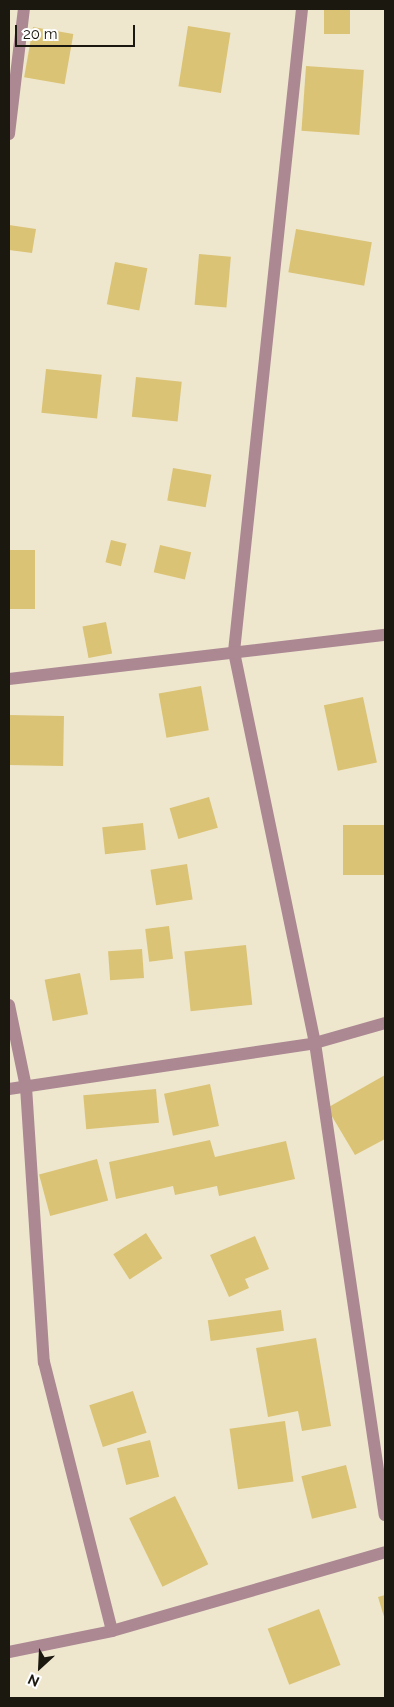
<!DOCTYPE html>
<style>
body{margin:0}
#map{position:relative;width:394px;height:1707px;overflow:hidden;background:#eee7ce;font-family:Raleway,sans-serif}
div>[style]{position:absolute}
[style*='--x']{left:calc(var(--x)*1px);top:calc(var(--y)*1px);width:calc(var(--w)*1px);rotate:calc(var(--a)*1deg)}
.building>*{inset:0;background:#dbc375;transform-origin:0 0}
.minor>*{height:12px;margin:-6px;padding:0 6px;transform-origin:6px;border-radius:6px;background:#ac8893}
span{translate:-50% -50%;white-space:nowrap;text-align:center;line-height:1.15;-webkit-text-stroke:5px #fff;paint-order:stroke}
.frame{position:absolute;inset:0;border:10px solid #1b1810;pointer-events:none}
.north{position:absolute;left:15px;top:1642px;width:50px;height:50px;-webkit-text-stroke:4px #fff;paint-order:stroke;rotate:205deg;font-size:14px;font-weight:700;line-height:20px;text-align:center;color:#1b1810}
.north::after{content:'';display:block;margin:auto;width:18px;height:22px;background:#1b1810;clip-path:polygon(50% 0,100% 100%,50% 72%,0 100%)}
.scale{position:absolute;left:15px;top:25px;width:120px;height:22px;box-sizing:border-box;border:2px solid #1b1810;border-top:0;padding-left:6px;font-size:15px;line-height:18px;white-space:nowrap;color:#1b1810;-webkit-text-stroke:4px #fff;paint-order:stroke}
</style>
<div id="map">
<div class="building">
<i style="left:324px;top:9px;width:26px;height:25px"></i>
<i style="left:188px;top:26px;width:43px;height:61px;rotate:9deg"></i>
<i style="left:33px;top:27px;width:41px;height:51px;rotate:10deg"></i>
<i style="left:306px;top:66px;width:58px;height:65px;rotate:4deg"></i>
<i style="clip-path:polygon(9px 225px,36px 229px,32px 253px,9px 250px)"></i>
<i style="left:296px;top:229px;width:77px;height:44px;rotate:10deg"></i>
<i style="left:199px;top:254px;width:32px;height:51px;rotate:5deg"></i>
<i style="left:115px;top:262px;width:33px;height:43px;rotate:11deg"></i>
<i style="left:46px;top:369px;width:56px;height:44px;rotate:6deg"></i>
<i style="left:136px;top:377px;width:46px;height:40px;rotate:6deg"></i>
<i style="left:173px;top:468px;width:39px;height:33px;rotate:10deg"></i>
<i style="left:111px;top:540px;width:16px;height:23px;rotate:14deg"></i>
<i style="left:160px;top:545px;width:32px;height:28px;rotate:13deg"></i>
<i style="left:9px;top:550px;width:26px;height:59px"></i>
<i style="left:106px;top:622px;width:32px;height:24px;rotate:79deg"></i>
<i style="left:201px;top:686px;width:45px;height:43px;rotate:80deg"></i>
<i style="left:363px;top:697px;width:67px;height:40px;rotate:78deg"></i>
<i style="left:9px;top:715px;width:55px;height:50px;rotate:1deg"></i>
<i style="left:209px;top:797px;width:32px;height:41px;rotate:74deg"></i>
<i style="left:143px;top:823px;width:27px;height:41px;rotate:84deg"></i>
<i style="left:385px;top:825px;width:50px;height:42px;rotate:90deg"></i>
<i style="left:187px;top:864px;width:36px;height:37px;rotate:81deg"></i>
<i style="left:169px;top:926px;width:33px;height:24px;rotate:83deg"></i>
<i style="left:246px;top:945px;width:60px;height:62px;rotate:84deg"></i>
<i style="left:142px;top:949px;width:29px;height:34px;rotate:86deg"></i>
<i style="left:80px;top:973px;width:42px;height:36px;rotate:79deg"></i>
<i style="clip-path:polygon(385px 1075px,385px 1139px,355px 1155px,327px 1108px)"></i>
<i style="left:210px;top:1084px;width:43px;height:47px;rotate:78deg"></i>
<i style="left:156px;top:1089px;width:34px;height:73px;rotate:85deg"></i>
<i style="clip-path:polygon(210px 1140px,215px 1157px,286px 1141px,295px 1179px,219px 1196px,217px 1186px,175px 1195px,173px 1186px,116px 1199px,109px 1162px)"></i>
<i style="left:97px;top:1159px;width:43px;height:60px;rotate:75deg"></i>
<i style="left:146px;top:1233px;width:30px;height:39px;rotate:57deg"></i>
<i style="clip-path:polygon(255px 1236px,269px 1269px,245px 1279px,249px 1288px,229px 1297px,210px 1255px)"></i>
<i style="left:281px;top:1310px;width:21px;height:74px;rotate:82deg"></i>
<i style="clip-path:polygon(316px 1338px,331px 1426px,302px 1431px,298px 1411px,268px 1417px,256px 1348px)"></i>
<i style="left:133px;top:1391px;width:44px;height:46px;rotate:72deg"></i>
<i style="left:285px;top:1421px;width:61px;height:56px;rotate:82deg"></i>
<i style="left:150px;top:1440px;width:38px;height:34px;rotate:76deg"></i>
<i style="left:346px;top:1465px;width:44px;height:46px;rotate:76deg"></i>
<i style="left:175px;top:1496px;width:76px;height:51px;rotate:64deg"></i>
<i style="clip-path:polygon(385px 1595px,385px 1620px,378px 1597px)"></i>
<i style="left:319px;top:1609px;width:60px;height:55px;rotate:69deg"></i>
</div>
<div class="minor">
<i style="--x:302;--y:9;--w:647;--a:96.04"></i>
<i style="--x:234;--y:652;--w:399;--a:78.3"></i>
<i style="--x:315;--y:1043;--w:477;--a:81.6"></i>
<i style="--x:9;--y:134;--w:126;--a:-83.2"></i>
<i style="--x:9;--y:679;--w:379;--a:-6.7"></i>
<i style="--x:9;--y:1005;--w:84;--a:78.3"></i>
<i style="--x:26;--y:1087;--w:276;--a:86.3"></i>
<i style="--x:44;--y:1362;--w:277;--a:75.8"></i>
<i style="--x:9;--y:1089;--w:309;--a:-8.5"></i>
<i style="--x:315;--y:1043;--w:73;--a:-15.9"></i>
<i style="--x:9;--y:1652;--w:105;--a:-11.5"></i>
<i style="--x:112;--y:1631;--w:284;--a:-16.1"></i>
</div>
<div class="frame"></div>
<div class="north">N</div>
<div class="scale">20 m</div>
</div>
